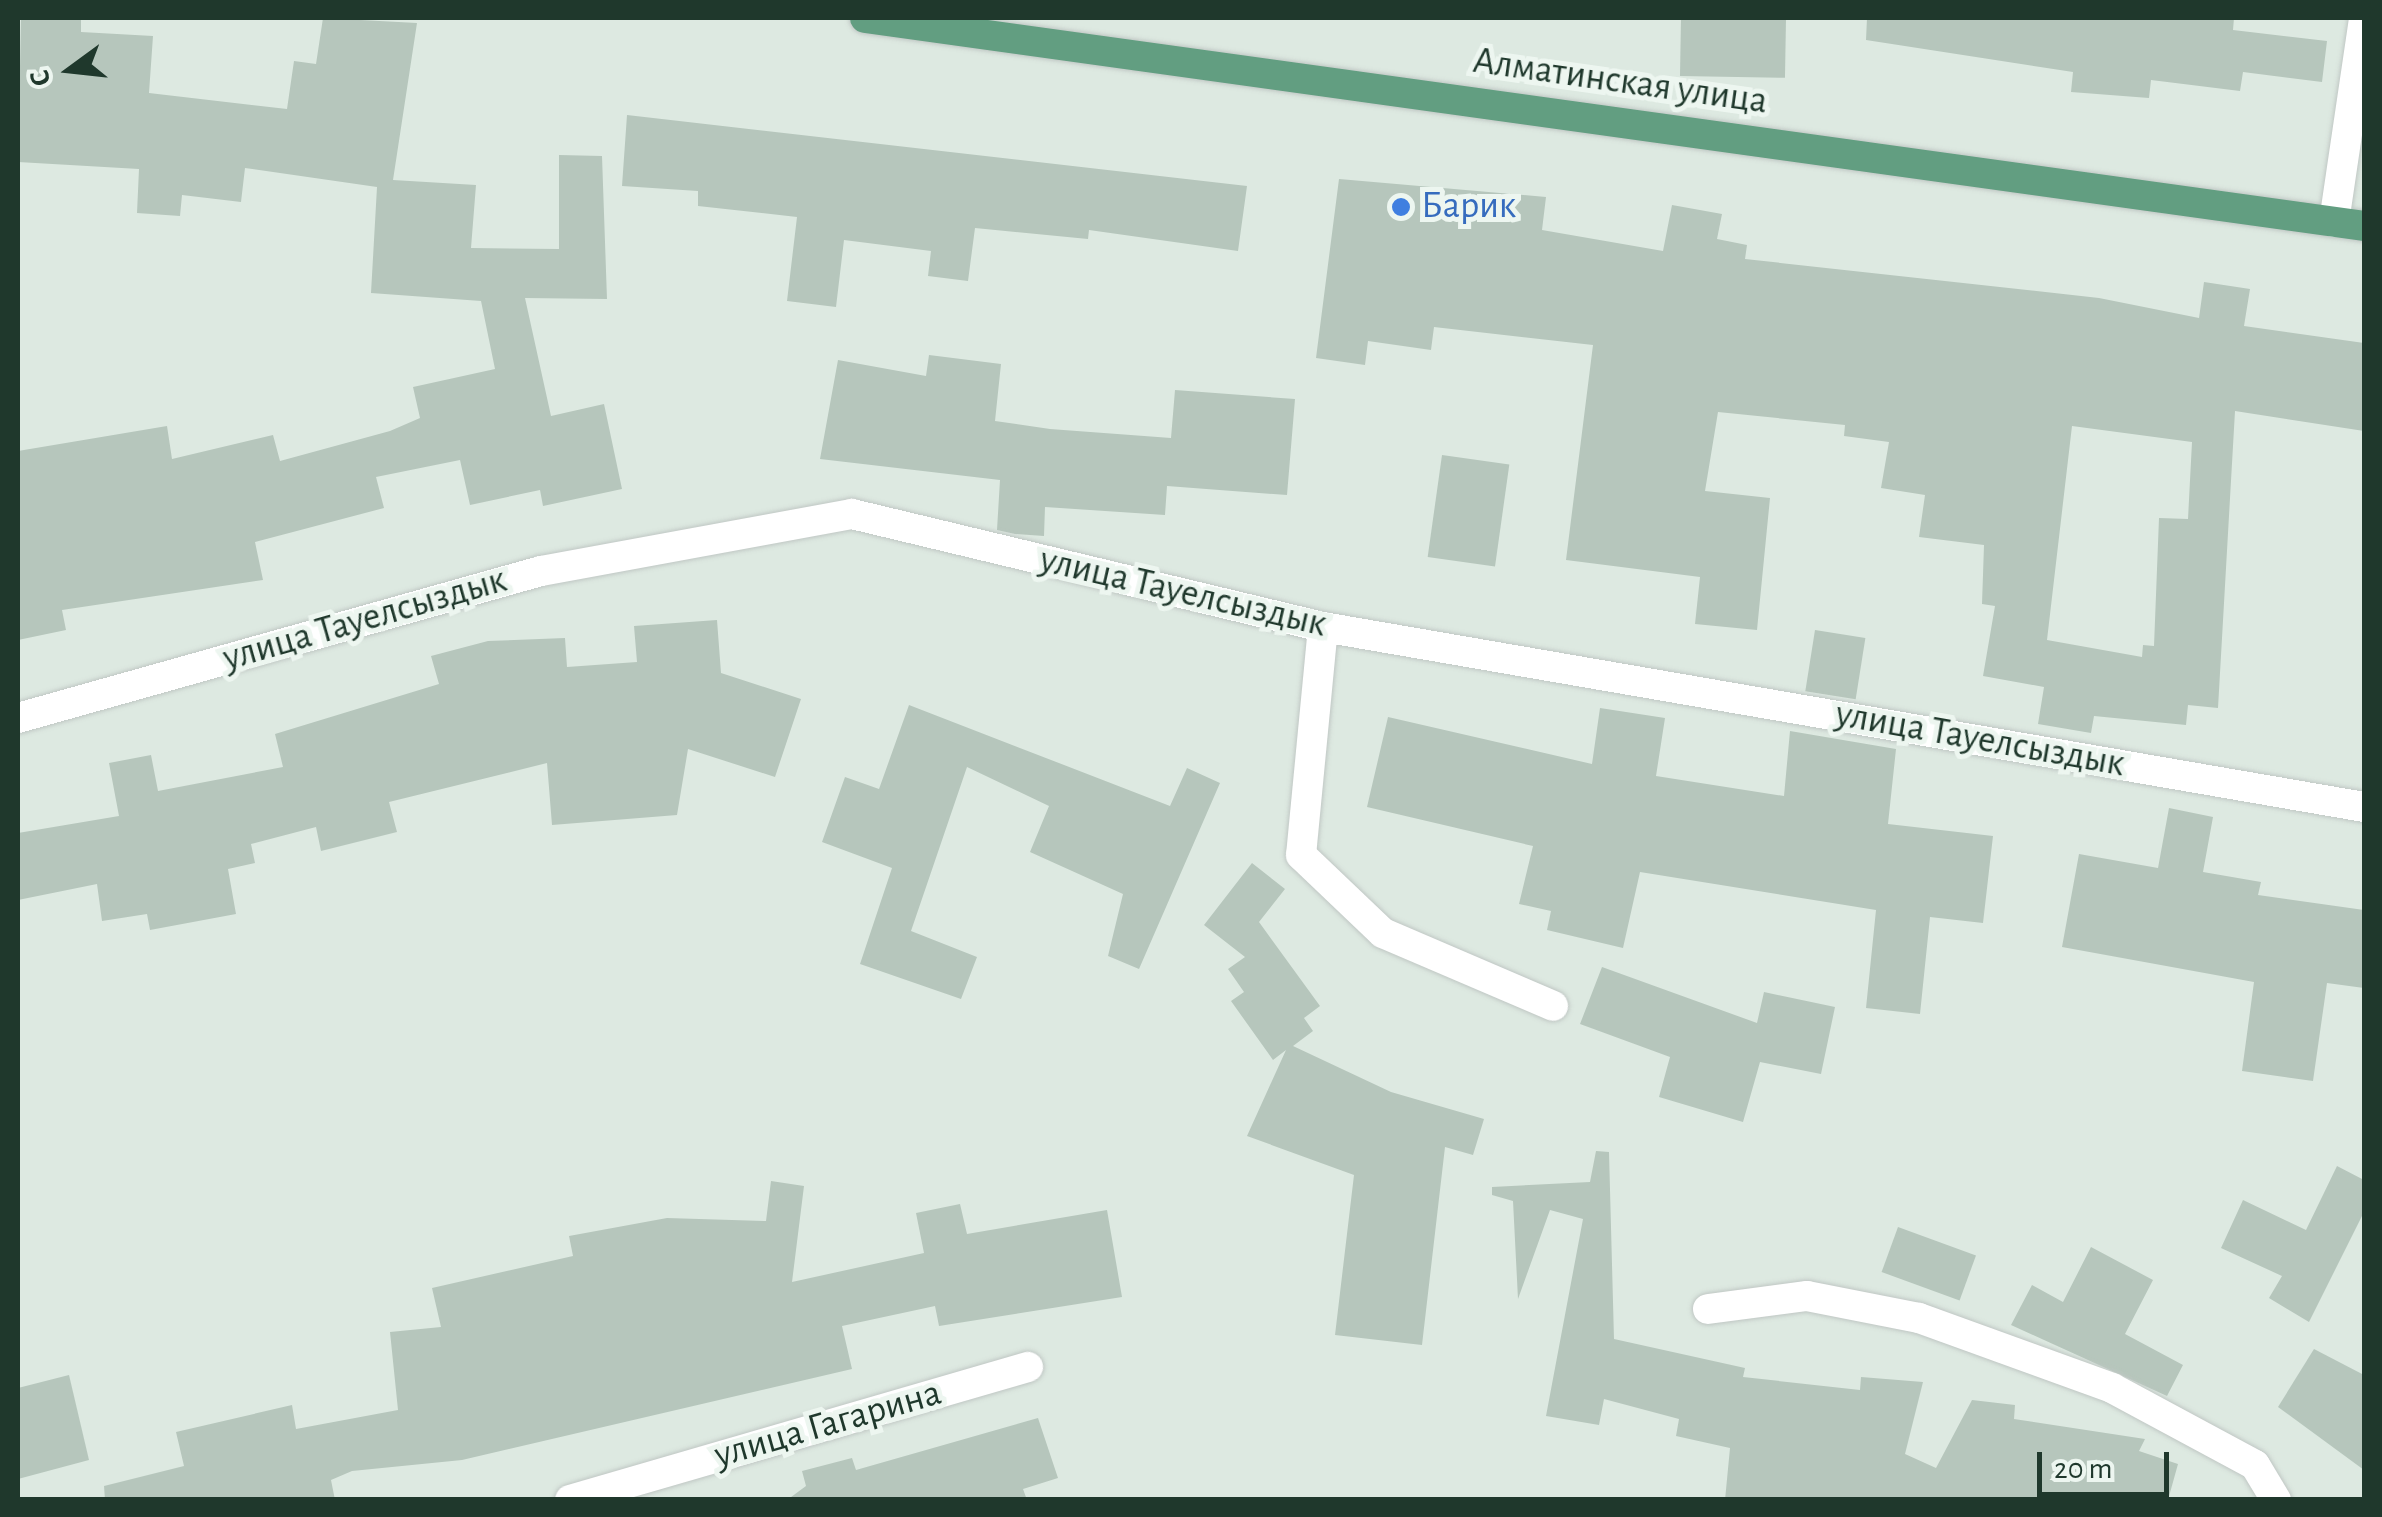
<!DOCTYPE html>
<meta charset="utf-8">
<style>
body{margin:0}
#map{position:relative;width:2382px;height:1517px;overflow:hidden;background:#dde9e1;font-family:"Alegreya Sans",sans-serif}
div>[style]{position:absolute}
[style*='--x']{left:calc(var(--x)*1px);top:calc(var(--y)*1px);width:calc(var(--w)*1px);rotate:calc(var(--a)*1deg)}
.building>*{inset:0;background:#b6c6bc;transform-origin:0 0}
.roads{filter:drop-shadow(0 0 2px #c0c7c4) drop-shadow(0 0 2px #c0c7c4)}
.minor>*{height:30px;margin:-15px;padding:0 15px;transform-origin:15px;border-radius:15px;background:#fff}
.major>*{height:30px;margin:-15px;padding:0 15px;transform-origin:15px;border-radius:15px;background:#629e81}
.dots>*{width:28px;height:28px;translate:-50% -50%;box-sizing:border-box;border:5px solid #edf6f0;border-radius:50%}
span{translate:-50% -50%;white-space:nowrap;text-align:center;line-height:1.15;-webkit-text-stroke:10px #edf6f0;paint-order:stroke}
.street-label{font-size:38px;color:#1f382c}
.shop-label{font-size:38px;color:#366cbe}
.left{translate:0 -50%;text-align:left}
.frame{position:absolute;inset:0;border:20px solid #1f382c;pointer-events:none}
.north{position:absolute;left:20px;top:20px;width:100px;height:100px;-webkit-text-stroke:8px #edf6f0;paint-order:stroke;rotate:255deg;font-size:28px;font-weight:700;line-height:40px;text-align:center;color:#1f382c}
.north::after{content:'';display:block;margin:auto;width:35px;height:45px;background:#1f382c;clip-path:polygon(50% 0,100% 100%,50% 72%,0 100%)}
.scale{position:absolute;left:2037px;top:1452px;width:132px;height:45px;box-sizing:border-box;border:5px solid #1f382c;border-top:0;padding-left:12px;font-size:30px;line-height:35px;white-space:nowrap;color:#1f382c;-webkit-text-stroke:8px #edf6f0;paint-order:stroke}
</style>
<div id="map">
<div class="building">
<i style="clip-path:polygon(21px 18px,81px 18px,81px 32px,153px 36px,149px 93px,287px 109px,294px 61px,316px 64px,323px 18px,417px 23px,393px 180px,476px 185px,471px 248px,559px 249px,559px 155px,602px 156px,607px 299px,525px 298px,551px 416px,604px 404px,622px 489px,543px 506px,540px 490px,470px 505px,460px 460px,376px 477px,384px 508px,255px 542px,263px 580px,62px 610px,66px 630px,18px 640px,18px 451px,167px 426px,172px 459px,273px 435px,280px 461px,390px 431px,420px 418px,413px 387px,495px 369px,481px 301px,371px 293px,377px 187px,245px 168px,241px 202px,182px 195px,180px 216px,137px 213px,139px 169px,18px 162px)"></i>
<i style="left:1681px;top:18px;width:105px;height:58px;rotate:1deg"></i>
<i style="clip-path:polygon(1867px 18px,2234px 18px,2233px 30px,2327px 41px,2322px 82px,2243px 72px,2240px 91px,2151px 80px,2149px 98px,2071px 92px,2073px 72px,1866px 40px)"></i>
<i style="clip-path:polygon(627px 115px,1247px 186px,1238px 251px,1089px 230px,1088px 239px,975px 228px,968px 281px,928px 276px,931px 251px,844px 240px,836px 307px,787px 301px,797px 217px,698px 206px,698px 191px,622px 186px)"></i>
<i style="clip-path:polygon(evenodd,1339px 179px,1546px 197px,1542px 230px,1663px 251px,1672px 205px,1722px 214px,1717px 239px,1747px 245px,1745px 259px,2099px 298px,2199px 318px,2204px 282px,2250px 289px,2244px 326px,2364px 343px,2364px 431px,2235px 411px,2218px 708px,2188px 705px,2186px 725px,2094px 716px,2091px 733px,2038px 724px,2044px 687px,1983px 676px,1995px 606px,1982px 604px,1984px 545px,1919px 537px,1925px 495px,1881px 488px,1889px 442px,1844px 436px,1845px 425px,1718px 412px,1705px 491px,1770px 498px,1757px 630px,1695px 624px,1700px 577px,1566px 560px,1593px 345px,1434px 327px,1431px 350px,1368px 341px,1365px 365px,1316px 358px,1339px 179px,2072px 426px,2192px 442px,2188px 519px,2159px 518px,2154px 646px,2143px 645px,2142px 657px,2047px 640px,2072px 426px)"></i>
<i style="clip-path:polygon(929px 355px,1001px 364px,995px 421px,1050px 429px,1171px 438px,1175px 390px,1295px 399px,1287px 495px,1167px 486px,1165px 515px,1045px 507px,1044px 536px,1015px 534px,997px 530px,1000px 480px,820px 459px,838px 360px,926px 376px)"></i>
<i style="left:1442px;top:455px;width:68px;height:103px;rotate:8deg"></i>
<i style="clip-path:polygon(717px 620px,721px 673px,801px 699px,775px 777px,688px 749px,677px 815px,552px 825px,547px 763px,389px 802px,397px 832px,321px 851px,316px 827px,251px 844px,255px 863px,228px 869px,236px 914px,150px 930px,147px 914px,102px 921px,97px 884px,18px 900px,18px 833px,119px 816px,109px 763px,151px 755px,158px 791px,283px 767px,275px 734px,439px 684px,431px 656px,488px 641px,565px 638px,567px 667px,637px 662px,634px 626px)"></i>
<i style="left:1815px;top:630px;width:51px;height:62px;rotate:9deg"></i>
<i style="clip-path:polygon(909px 705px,1170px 806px,1187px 768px,1220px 783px,1139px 969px,1108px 956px,1123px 894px,1030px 852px,1049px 806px,967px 767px,911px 931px,977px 957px,961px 999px,860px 964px,892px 868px,822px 842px,845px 777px,879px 789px)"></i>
<i style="clip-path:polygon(1600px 708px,1665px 718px,1656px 776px,1784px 796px,1790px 731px,1896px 749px,1888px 824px,1993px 836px,1983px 923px,1930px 917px,1920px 1014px,1866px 1008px,1876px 910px,1640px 872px,1623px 948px,1547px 930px,1551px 911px,1519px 904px,1533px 846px,1367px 807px,1388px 717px,1592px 764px)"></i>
<i style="clip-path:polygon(2169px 808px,2213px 817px,2203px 872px,2261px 882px,2258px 895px,2364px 910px,2364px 988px,2327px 983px,2313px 1081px,2242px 1071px,2254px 982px,2062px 947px,2079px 854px,2158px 868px)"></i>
<i style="clip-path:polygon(1252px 863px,1285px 889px,1259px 922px,1320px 1006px,1304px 1018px,1313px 1031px,1293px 1046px,1391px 1092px,1484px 1119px,1473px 1155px,1445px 1147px,1422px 1345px,1335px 1335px,1354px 1175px,1247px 1136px,1286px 1050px,1273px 1060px,1231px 1001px,1244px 992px,1228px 969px,1245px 957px,1204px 925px)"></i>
<i style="clip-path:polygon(1602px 967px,1757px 1023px,1764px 992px,1835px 1007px,1821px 1074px,1760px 1062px,1743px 1122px,1659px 1097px,1670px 1057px,1580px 1024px)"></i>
<i style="clip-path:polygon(1596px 1151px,1609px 1152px,1614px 1339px,1745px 1368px,1743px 1377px,1860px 1390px,1861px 1377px,1923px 1382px,1905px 1454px,1936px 1468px,1972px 1400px,2015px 1405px,2014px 1419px,2145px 1439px,2139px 1451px,2178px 1464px,2168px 1500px,1725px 1500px,1730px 1448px,1676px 1436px,1679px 1419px,1604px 1399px,1599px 1425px,1546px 1416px,1583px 1219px,1550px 1210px,1518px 1299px,1513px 1201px,1492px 1195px,1492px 1187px,1590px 1182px)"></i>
<i style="clip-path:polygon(2337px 1166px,2364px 1180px,2364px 1212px,2309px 1322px,2269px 1298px,2282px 1276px,2221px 1248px,2243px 1200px,2306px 1230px)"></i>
<i style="clip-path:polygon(771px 1181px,804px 1186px,792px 1282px,924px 1253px,916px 1213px,960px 1204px,967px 1234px,1107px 1210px,1122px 1297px,939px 1326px,935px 1306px,842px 1326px,852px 1369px,462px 1460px,352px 1471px,331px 1480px,335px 1500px,105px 1500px,104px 1486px,184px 1466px,176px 1432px,292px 1405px,296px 1429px,398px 1410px,390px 1332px,441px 1327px,432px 1288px,573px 1256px,569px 1236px,667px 1218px,766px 1221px)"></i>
<i style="left:1898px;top:1227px;width:83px;height:48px;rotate:20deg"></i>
<i style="clip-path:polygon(2091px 1247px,2153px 1280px,2125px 1334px,2183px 1365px,2167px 1396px,2011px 1325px,2032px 1285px,2063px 1302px)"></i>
<i style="clip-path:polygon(2314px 1349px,2364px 1375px,2364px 1470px,2278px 1407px)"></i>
<i style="clip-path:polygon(69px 1375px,89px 1460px,18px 1479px,18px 1388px)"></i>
<i style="clip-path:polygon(1038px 1418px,1058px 1478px,1023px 1489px,1027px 1500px,787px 1500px,806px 1486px,802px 1471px,852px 1458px,856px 1470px)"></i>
</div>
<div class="roads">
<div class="minor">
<i style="--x:2334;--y:222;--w:206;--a:-81.6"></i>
<i style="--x:1323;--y:627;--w:229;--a:95.5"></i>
<i style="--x:1301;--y:855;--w:113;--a:43.6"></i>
<i style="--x:1383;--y:933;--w:185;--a:23.2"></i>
<i style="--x:18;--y:718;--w:543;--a:-15.7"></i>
<i style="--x:541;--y:571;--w:316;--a:-10.4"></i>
<i style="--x:852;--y:514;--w:484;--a:13.5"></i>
<i style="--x:1323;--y:627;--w:1056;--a:9.81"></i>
<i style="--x:1708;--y:1309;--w:100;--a:-7.5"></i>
<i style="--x:1807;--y:1296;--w:114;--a:11.1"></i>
<i style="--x:1919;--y:1318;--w:205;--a:19.9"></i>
<i style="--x:2112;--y:1388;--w:162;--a:28.3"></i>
<i style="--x:2255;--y:1465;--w:41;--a:59"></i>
<i style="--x:570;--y:1500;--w:477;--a:-16.2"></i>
</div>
<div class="major">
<i style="--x:865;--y:18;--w:1513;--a:7.9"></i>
</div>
</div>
<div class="dots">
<i style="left:1401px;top:207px;background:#3f7fe0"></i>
</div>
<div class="street-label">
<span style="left:1620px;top:82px;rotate:8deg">Алматинская улица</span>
<span style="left:1183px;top:593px;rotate:13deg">улица Тауелсыздык</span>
<span style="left:365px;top:620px;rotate:-16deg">улица Тауелсыздык</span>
<span style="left:1980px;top:740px;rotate:10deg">улица Тауелсыздык</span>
<span style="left:828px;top:1425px;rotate:-16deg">улица Гагарина</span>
</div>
<div class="shop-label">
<span class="left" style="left:1421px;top:207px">Барик</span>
</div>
<div class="frame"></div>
<div class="north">С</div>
<div class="scale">20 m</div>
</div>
